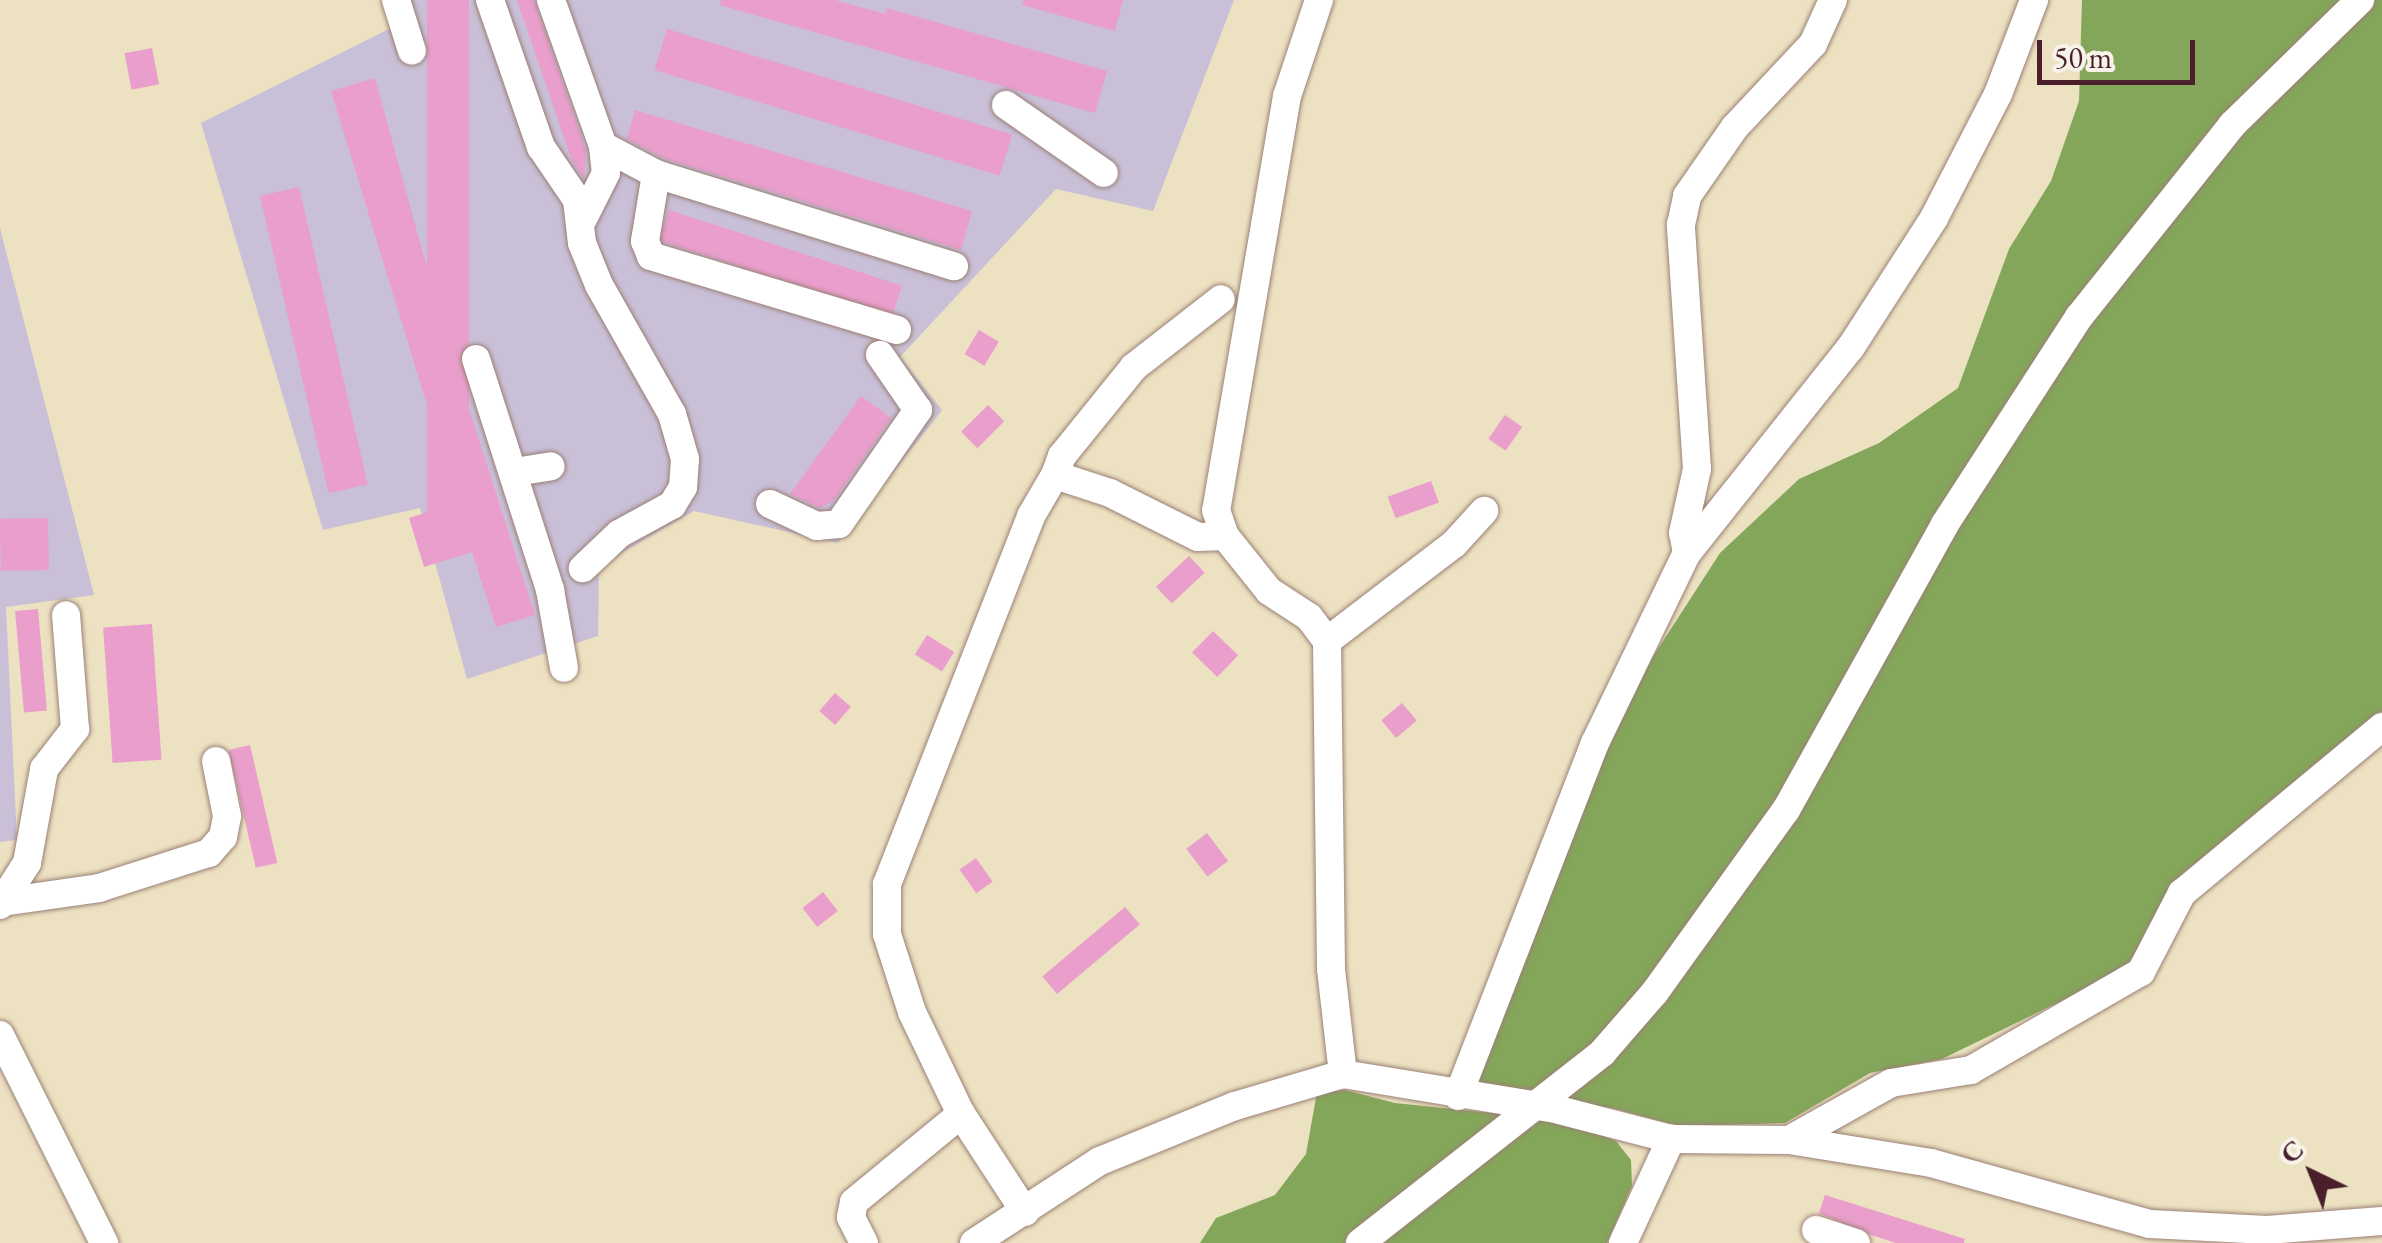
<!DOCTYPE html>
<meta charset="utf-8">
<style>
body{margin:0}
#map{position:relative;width:2382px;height:1243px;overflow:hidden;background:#ece1c1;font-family:"EB Garamond",serif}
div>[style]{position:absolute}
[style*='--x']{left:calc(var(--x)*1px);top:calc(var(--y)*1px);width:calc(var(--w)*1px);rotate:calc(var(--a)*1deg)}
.industrial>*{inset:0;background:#c9bfd7}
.forest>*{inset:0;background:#84a65a}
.building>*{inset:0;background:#e99ecc;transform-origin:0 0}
.roads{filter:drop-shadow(0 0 2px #9b8076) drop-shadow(0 0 2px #9b8076)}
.minor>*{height:28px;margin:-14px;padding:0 14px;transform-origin:14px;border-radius:14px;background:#fff}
span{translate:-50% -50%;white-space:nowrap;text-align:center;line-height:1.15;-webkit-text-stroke:9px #f7f3e8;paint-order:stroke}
.north{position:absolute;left:2262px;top:1123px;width:100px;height:100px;-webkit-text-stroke:8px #f7f3e8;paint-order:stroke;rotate:317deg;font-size:28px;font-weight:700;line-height:40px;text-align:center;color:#4a1f2b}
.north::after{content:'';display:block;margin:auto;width:35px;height:45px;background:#4a1f2b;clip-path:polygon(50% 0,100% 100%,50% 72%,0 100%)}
.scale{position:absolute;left:2037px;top:40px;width:158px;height:45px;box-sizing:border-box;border:5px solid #4a1f2b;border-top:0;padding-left:12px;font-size:30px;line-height:35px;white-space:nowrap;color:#4a1f2b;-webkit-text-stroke:8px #f7f3e8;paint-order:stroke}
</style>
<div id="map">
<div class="industrial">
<i style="clip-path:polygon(383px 0,1234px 0,1153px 211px,1056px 189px,900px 357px,942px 410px,838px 543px,694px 511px,599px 566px,598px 636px,467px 679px,420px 508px,323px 530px,201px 123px,393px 27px)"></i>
<i style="clip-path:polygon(0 228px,94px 595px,6px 607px,17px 840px,0 842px)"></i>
</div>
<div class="forest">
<i style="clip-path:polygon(2082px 0,2382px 0,2382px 716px,2159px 918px,2123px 971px,1942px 1059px,1870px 1073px,1785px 1123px,1679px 1126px,1612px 1108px,1460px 1094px,1621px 706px,1720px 553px,1799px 479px,1879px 443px,1958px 388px,2009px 249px,2051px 181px,2079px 101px)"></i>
<i style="clip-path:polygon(1345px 1090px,1395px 1103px,1560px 1120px,1616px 1141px,1631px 1160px,1632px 1186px,1607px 1243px,1200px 1243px,1216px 1218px,1275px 1195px,1306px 1154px,1317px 1092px)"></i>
</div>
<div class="building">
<i style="left:427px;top:0;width:42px;height:531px"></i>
<i style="clip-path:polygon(517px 0,534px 0,586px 150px,584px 179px,572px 161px)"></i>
<i style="clip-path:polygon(721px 0,835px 0,885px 14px,887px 8px,1107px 71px,1095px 113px,720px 5px)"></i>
<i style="clip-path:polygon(1023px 0,1123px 0,1115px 31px,1022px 5px)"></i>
<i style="left:667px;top:29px;width:361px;height:43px;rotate:17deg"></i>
<i style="left:152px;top:48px;width:37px;height:28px;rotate:79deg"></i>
<i style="clip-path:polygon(375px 78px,445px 334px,535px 615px,496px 627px,472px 552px,424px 567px,409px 518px,457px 503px,331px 91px)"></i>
<i style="clip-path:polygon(635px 110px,972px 211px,961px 250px,663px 158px,627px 139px)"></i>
<i style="left:299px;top:187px;width:305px;height:40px;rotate:77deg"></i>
<i style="left:669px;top:210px;width:245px;height:32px;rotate:18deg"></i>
<i style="left:979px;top:330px;width:23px;height:28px;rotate:31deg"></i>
<i style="clip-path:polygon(861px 396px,891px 418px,834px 500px,820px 508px,790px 494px)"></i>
<i style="left:988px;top:405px;width:23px;height:38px;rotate:45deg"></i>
<i style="left:1505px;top:415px;width:21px;height:29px;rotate:35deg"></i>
<i style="left:1431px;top:481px;width:23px;height:46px;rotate:70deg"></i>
<i style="left:48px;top:518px;width:52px;height:48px;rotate:89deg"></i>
<i style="left:1189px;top:556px;width:23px;height:45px;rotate:47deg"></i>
<i style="left:38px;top:609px;width:102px;height:23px;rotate:85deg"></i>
<i style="left:152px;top:624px;width:136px;height:49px;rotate:86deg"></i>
<i style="left:1213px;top:631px;width:35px;height:30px;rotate:44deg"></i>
<i style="left:927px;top:635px;width:32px;height:23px;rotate:32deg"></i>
<i style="left:835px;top:693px;width:21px;height:24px;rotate:41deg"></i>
<i style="left:1402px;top:703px;width:23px;height:27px;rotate:50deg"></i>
<i style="left:250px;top:745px;width:121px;height:22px;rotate:77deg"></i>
<i style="left:1207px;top:833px;width:35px;height:26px;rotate:53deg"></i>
<i style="left:976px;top:858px;width:29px;height:20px;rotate:55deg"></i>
<i style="left:823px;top:892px;width:24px;height:26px;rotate:52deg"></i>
<i style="left:1125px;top:907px;width:23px;height:108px;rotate:50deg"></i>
<i style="clip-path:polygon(1825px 1195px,1965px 1239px,1964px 1243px,1896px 1243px,1871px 1235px,1819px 1213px)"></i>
</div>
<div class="roads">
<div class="minor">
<i style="--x:396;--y:0;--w:53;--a:72.6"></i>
<i style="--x:490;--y:0;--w:156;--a:70.9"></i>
<i style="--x:541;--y:147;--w:64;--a:55.8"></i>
<i style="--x:577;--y:200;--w:43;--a:83.4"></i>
<i style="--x:582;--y:243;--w:45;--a:68"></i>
<i style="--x:599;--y:285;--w:148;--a:60.5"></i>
<i style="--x:672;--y:414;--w:47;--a:73.9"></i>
<i style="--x:685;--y:459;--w:28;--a:94"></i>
<i style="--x:683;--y:487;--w:21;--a:121"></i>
<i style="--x:672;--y:505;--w:60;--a:151.3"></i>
<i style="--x:619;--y:534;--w:50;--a:136.6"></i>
<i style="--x:551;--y:0;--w:155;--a:70.4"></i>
<i style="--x:603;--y:146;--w:27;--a:84"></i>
<i style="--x:606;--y:173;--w:51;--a:116.6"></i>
<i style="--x:1319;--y:0;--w:101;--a:108.4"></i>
<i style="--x:1287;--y:96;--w:420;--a:99.7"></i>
<i style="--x:1216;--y:510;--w:28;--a:71"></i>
<i style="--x:1225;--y:536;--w:70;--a:51.3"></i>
<i style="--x:1269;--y:591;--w:48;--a:33"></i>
<i style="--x:1309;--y:617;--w:30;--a:53"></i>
<i style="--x:1327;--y:641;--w:328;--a:89.3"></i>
<i style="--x:1331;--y:969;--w:106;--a:83.5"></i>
<i style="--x:1343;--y:1074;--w:211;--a:9.3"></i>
<i style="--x:1551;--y:1108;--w:124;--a:14.5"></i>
<i style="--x:1671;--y:1139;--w:118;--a:0.5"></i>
<i style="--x:1789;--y:1140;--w:144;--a:9.2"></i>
<i style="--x:1931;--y:1163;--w:227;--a:15.6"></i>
<i style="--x:2150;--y:1224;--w:117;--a:2.9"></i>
<i style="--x:2267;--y:1230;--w:115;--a:-4.5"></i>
<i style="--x:1006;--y:105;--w:119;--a:34.8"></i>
<i style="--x:603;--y:146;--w:60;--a:27.8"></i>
<i style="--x:897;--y:330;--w:257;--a:-163.3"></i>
<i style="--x:651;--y:256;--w:16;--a:-112"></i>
<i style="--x:645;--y:241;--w:68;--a:-80.7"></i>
<i style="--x:656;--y:174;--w:312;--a:17.2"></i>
<i style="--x:476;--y:359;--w:243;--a:72.2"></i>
<i style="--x:550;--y:590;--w:79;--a:79.8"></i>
<i style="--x:515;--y:472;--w:36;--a:-9"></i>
<i style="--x:1055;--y:475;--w:20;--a:-70"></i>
<i style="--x:1062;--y:456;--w:114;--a:-51"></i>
<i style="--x:1134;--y:367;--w:110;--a:-38"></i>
<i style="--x:770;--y:504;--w:52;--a:25.1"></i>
<i style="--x:817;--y:526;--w:22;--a:-5"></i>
<i style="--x:839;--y:524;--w:139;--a:-55.3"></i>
<i style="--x:918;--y:410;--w:67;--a:-124.6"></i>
<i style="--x:1687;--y:553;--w:20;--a:-101"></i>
<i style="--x:1683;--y:533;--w:66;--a:-77.7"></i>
<i style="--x:1697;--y:469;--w:245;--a:-93.8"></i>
<i style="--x:1681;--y:225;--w:30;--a:-78"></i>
<i style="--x:1687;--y:196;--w:84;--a:-55.2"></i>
<i style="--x:1735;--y:127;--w:114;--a:-46.8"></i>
<i style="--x:1813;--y:44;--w:48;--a:-65.6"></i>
<i style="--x:1327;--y:641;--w:160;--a:-37.4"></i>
<i style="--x:1454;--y:544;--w:45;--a:-47.7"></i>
<i style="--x:2;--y:902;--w:98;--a:-8.2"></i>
<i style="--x:99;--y:888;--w:115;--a:-17.7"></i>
<i style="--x:209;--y:853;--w:21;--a:-49"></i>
<i style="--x:223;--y:837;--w:21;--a:-79"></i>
<i style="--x:227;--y:816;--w:56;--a:-101.3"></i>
<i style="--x:0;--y:905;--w:50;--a:-57.3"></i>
<i style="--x:27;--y:863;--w:96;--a:-79.7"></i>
<i style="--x:44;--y:769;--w:51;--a:-52.2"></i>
<i style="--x:75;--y:729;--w:114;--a:-94.5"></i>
<i style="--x:0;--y:1035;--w:233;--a:63.4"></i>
<i style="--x:1458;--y:1096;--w:379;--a:-68.8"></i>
<i style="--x:1595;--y:743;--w:211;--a:-64.2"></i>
<i style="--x:1687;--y:553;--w:263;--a:-51.5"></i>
<i style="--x:1851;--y:347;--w:153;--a:-57.2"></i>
<i style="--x:1934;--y:218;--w:140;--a:-62.7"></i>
<i style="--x:1998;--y:94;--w:101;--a:-69"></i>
<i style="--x:1789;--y:1140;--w:117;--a:-29.2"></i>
<i style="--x:1891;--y:1083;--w:81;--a:-9.2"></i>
<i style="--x:1971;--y:1070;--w:196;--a:-30"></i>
<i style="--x:2141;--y:972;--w:89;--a:-62.6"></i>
<i style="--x:2182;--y:893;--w:260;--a:-39.7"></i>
<i style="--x:1025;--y:1212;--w:117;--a:-123.1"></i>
<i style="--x:961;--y:1114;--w:113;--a:-115.7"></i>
<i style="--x:912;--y:1012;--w:82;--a:-107.8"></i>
<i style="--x:887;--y:934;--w:50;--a:-90"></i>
<i style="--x:887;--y:884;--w:395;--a:-68.6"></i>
<i style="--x:1031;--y:516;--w:48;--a:-59.7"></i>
<i style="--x:1055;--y:475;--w:58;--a:18.1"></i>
<i style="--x:1110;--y:493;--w:98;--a:26.6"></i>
<i style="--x:1198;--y:537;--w:27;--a:-2"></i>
<i style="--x:1816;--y:1230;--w:42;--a:18"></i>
<i style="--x:864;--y:1243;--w:29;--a:-117"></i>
<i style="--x:851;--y:1217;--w:15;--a:-79"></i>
<i style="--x:854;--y:1202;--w:139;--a:-39.4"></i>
<i style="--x:974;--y:1243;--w:150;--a:-33.1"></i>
<i style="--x:1100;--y:1161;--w:146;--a:-22.2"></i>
<i style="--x:1235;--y:1106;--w:113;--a:-16.5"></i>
<i style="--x:1360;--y:1243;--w:308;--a:-38.1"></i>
<i style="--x:1602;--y:1053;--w:81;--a:-49"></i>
<i style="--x:1655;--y:992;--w:224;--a:-54.3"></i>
<i style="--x:1786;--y:810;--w:327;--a:-60.9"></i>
<i style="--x:1945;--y:524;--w:247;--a:-57.1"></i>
<i style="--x:2079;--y:317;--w:246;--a:-51.4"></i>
<i style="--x:2232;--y:125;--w:179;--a:-44.3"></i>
<i style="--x:1623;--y:1243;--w:115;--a:-65.2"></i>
</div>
</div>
<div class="north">С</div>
<div class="scale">50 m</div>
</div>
